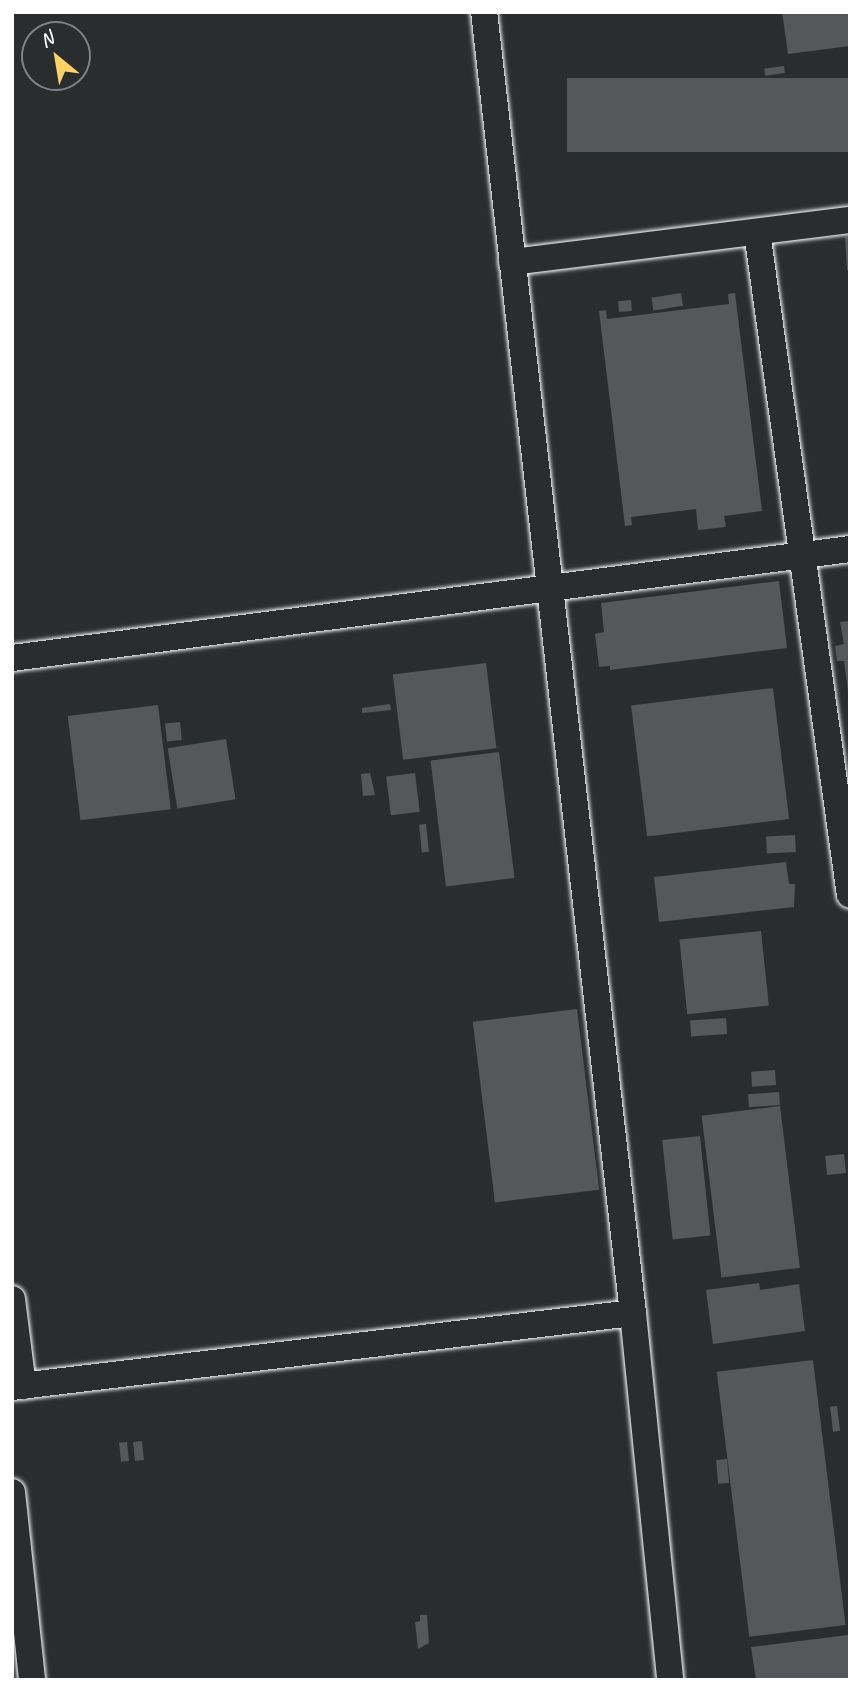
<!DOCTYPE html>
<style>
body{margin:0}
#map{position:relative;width:862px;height:1692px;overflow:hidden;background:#2a2d2e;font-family:Caveat,sans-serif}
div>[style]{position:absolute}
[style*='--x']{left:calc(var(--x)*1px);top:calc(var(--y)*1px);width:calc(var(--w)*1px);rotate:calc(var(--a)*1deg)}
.building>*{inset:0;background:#555758;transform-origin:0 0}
.roads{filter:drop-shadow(0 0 2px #fff) drop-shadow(0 0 2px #fff)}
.minor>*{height:26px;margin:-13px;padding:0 13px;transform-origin:13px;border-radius:13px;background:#2a2d2e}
span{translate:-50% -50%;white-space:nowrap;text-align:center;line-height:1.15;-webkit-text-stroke:6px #2a2d2e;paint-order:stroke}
.frame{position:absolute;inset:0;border:14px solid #fff;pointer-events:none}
.north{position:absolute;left:21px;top:21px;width:70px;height:70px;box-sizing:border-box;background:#2a2d2e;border:2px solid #7f8182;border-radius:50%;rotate:330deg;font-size:19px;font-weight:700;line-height:28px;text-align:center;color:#fff}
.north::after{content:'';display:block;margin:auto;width:24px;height:32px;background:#ffd166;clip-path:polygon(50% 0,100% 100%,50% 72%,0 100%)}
</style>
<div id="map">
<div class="building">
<i style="clip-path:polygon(782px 12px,850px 12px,850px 46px,788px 54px)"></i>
<i style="left:784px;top:66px;width:7px;height:20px;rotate:82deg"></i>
<i style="left:850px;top:78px;width:74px;height:283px;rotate:90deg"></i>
<i style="left:586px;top:88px;width:14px;height:17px;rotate:86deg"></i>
<i style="clip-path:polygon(850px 236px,850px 270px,847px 270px,845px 237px)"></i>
<i style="left:681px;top:293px;width:13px;height:30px;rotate:81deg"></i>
<i style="clip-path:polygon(735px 293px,762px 511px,724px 516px,726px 527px,698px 530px,696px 509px,631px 517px,632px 525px,625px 526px,599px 311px,606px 310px,607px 319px,729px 304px,728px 294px)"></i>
<i style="left:631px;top:300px;width:11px;height:13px;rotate:85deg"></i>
<i style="clip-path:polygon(779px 581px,787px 648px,610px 670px,610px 666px,599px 667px,595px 634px,604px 632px,601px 603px)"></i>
<i style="clip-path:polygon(850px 621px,850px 691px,848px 691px,844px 661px,837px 661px,835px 646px,844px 644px,840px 622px)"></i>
<i style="left:486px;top:663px;width:86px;height:94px;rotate:83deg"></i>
<i style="left:773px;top:688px;width:132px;height:143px;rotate:83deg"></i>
<i style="clip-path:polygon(390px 704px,391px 710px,362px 713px,362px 708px)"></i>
<i style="left:158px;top:705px;width:105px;height:91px;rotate:83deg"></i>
<i style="left:180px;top:722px;width:18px;height:15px;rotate:84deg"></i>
<i style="left:226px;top:739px;width:61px;height:59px;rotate:81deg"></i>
<i style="left:499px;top:752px;width:127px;height:69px;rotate:83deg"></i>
<i style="clip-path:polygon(370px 773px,375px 795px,363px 796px,361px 774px)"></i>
<i style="left:415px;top:773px;width:39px;height:29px;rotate:83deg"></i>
<i style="left:426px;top:824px;width:28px;height:7px;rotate:84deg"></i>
<i style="left:795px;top:835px;width:17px;height:29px;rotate:87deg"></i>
<i style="clip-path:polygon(786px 862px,789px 884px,795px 884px,794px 907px,659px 922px,654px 877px)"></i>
<i style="left:761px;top:931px;width:75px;height:82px;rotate:84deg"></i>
<i style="left:577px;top:1009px;width:182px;height:105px;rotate:83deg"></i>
<i style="left:726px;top:1018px;width:16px;height:36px;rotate:86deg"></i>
<i style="left:775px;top:1070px;width:15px;height:24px;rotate:86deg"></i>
<i style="left:779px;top:1092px;width:13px;height:31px;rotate:86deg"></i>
<i style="left:780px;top:1106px;width:163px;height:79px;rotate:83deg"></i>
<i style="left:700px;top:1136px;width:100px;height:38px;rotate:84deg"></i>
<i style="left:844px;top:1154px;width:19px;height:19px;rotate:84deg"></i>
<i style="clip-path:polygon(759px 1283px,760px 1290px,799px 1284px,805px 1331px,713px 1344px,706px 1290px)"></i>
<i style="left:813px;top:1360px;width:267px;height:97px;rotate:83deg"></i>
<i style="left:837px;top:1406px;width:25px;height:7px;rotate:83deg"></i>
<i style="left:142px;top:1441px;width:19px;height:9px;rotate:84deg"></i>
<i style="left:127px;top:1442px;width:19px;height:8px;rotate:84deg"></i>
<i style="left:727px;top:1459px;width:24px;height:11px;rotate:85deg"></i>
<i style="clip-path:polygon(420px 1615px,427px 1615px,429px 1643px,418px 1649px,415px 1622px,420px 1621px)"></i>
<i style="clip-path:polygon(848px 1635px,850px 1680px,756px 1680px,751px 1647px)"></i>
</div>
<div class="roads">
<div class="minor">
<i style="--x:757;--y:232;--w:669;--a:82.02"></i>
<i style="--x:512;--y:262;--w:341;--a:-7.1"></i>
<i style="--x:12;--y:658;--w:845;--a:-7.41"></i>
<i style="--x:12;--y:1299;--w:88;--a:82.8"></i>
<i style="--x:633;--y:1313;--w:369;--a:84.2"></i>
<i style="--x:12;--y:1387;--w:625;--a:-6.8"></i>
<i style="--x:633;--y:1313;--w:1310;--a:-96.53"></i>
<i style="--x:12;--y:1492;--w:189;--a:83.9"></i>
</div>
</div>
<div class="frame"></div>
<div class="north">N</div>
</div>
